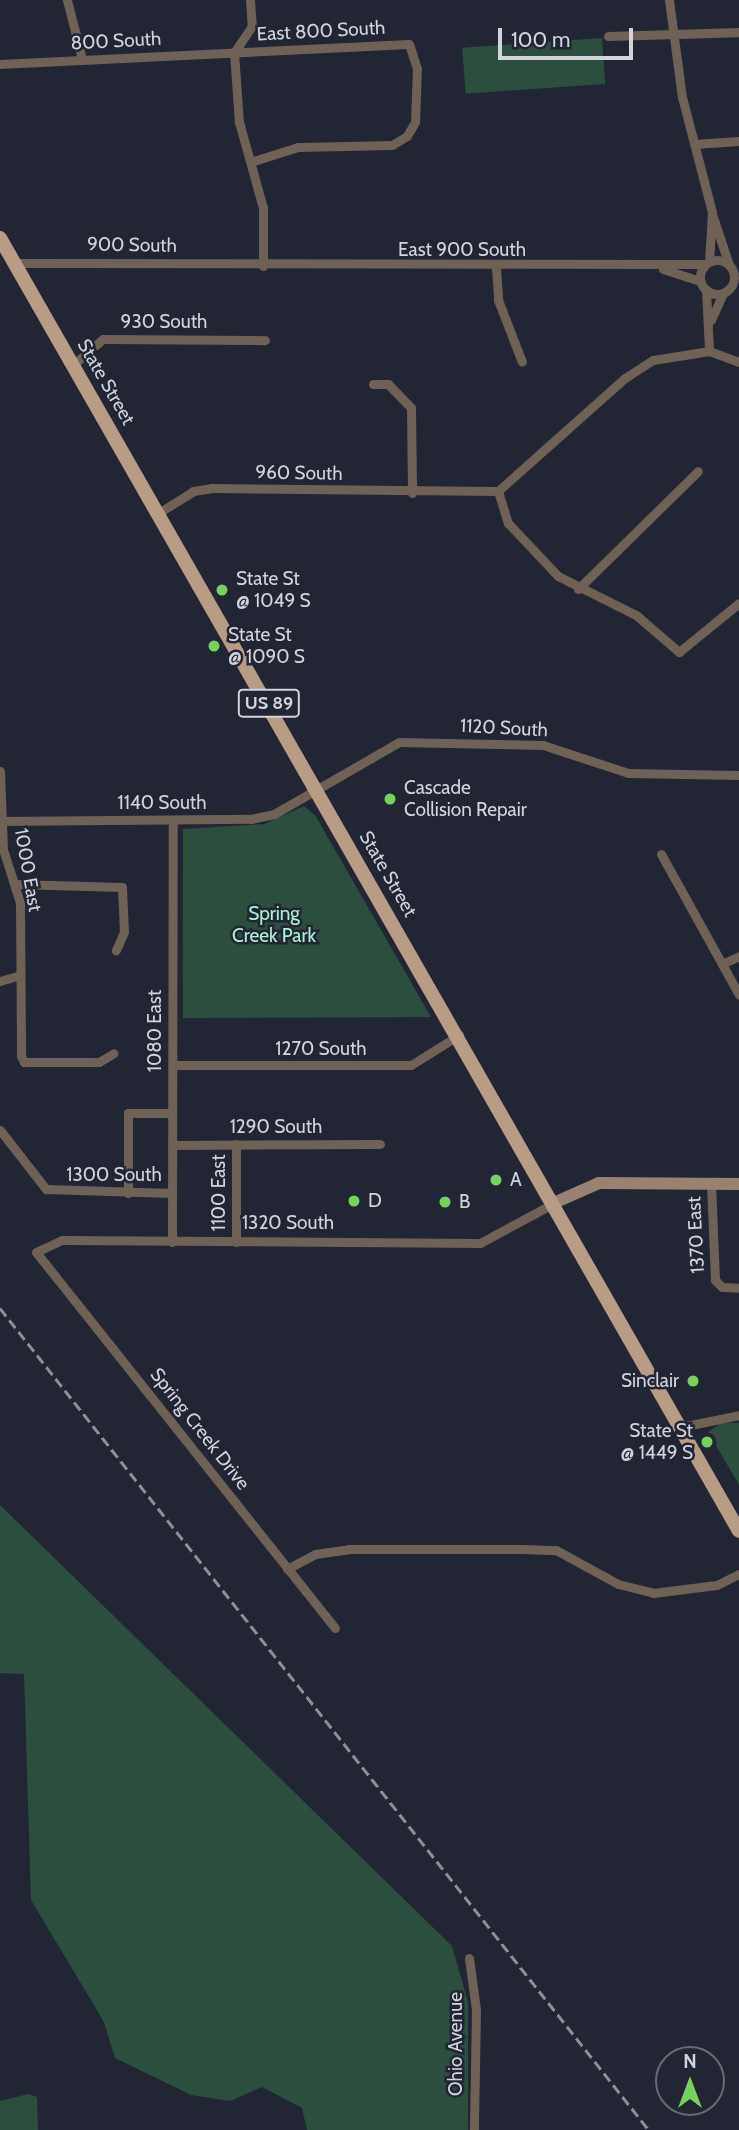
<!DOCTYPE html>
<style>
body{margin:0}
#map{position:relative;width:739px;height:2130px;overflow:hidden;background:#222533;font-family:Cabin,sans-serif}
div>[style]{position:absolute}
[style*='--x']{left:calc(var(--x)*1px);top:calc(var(--y)*1px);width:calc(var(--w)*1px);rotate:calc(var(--a)*1deg)}
.green>*{inset:0;background:#2b4e3f;transform-origin:0 0}
.street>*{height:9px;margin:-4.5px;padding:0 4.5px;transform-origin:4.5px;border-radius:4.5px;background:#6f6156}
.street>.ring{margin:-4.5px;padding:0;box-sizing:content-box;background:none;border:9px solid #6f6156;border-radius:50%}
.secondary>*{height:12px;margin:-6px;padding:0 6px;transform-origin:6px;border-radius:6px;background:#998270}
.primary>*{height:14px;margin:-7px;padding:0 7px;transform-origin:7px;border-radius:7px;background:#b99c85}
.rail>*{height:2.5px;margin-top:-1.25px;transform-origin:0;background:repeating-linear-gradient(90deg,#8d8f9b 0 10px,transparent 0 15px)}
.dots>*{width:19px;height:19px;translate:-50% -50%;box-sizing:border-box;border:4px solid #222533;border-radius:50%}
span{translate:-50% -50%;white-space:nowrap;text-align:center;line-height:1.15;-webkit-text-stroke:5px #222533;paint-order:stroke}
.shield-label span{padding:2px 5px;background:#222533;border:2px solid;border-radius:5px;-webkit-text-stroke-width:0}
.shield-label{font-size:18px;color:#d1d3dd;font-weight:700}
.street-label{font-size:19px;color:#d1d3dd}
.poi-label{font-size:19px;color:#d1d3dd}
.left{translate:0 -50%;text-align:left}
.right{translate:-100% -50%;text-align:right}
.park-label{font-size:19px;color:#aaf3d2}
.north{position:absolute;left:655px;top:2046px;width:70px;height:70px;box-sizing:border-box;background:#222533;border:2px solid #686b77;border-radius:50%;rotate:0deg;font-size:19px;font-weight:700;line-height:28px;text-align:center;color:#d1d3dd}
.north::after{content:'';display:block;margin:auto;width:24px;height:32px;background:#76d25a;clip-path:polygon(50% 0,100% 100%,50% 72%,0 100%)}
.scale{position:absolute;left:498px;top:28px;width:135px;height:32px;box-sizing:border-box;border:4px solid #d1d3dd;border-top:0;padding-left:9px;font-size:21px;line-height:24px;white-space:nowrap;color:#d1d3dd;-webkit-text-stroke:5px #222533;paint-order:stroke}
</style>
<div id="map">
<div class="green">
<i style="left:602px;top:38px;width:46px;height:140px;rotate:86deg"></i>
<i style="clip-path:polygon(304px 806px,315px 815px,431px 1017px,183px 1018px,183px 829px,264px 824px)"></i>
<i style="clip-path:polygon(721px 1423px,739px 1423px,739px 1485px,708px 1432px)"></i>
<i style="clip-path:polygon(0 1505px,452px 1946px,468px 2002px,468px 2130px,307px 2130px,302px 2108px,262px 2087px,230px 2101px,191px 2095px,115px 2058px,104px 2022px,31px 1900px,24px 1674px,0 1673px)"></i>
<i style="clip-path:polygon(28px 2094px,37px 2097px,38px 2130px,0 2130px,0 2101px)"></i>
</div>
<div class="street">
<i style="--x:67;--y:0;--w:61;--a:75.7"></i>
<i style="--x:250;--y:0;--w:26;--a:86"></i>
<i style="--x:252;--y:26;--w:32;--a:124"></i>
<i style="--x:234;--y:53;--w:69;--a:85.9"></i>
<i style="--x:239;--y:122;--w:89;--a:74.4"></i>
<i style="--x:263;--y:208;--w:58;--a:90"></i>
<i style="--x:669;--y:0;--w:98;--a:82.4"></i>
<i style="--x:682;--y:97;--w:119;--a:75.4"></i>
<i style="--x:712;--y:212;--w:50;--a:93.4"></i>
<i style="--x:608;--y:36;--w:131;--a:-1.7"></i>
<i style="--x:0;--y:64;--w:409;--a:-2.8"></i>
<i style="--x:409;--y:44;--w:25;--a:72"></i>
<i style="--x:417;--y:68;--w:54;--a:92.1"></i>
<i style="--x:415;--y:122;--w:16;--a:120"></i>
<i style="--x:407;--y:136;--w:17;--a:149"></i>
<i style="--x:392;--y:145;--w:94;--a:178.8"></i>
<i style="--x:298;--y:147;--w:50;--a:162.6"></i>
<i style="--x:694;--y:144;--w:45;--a:-3.8"></i>
<i style="--x:712;--y:214;--w:54;--a:71.6"></i>
<i class="ring" style="left:700px;top:260px;width:25px;height:25px"></i>
<i style="--x:14;--y:263;--w:691;--a:0.08"></i>
<i style="--x:496;--y:268;--w:32;--a:86"></i>
<i style="--x:498;--y:300;--w:66;--a:68.8"></i>
<i style="--x:663;--y:269;--w:39;--a:18"></i>
<i style="--x:706;--y:289;--w:62;--a:87.2"></i>
<i style="--x:711;--y:320;--w:30;--a:-66"></i>
<i style="--x:74;--y:364;--w:38;--a:-41"></i>
<i style="--x:103;--y:339;--w:162;--a:0.4"></i>
<i style="--x:373;--y:384;--w:15;--a:0"></i>
<i style="--x:388;--y:384;--w:33;--a:46"></i>
<i style="--x:411;--y:408;--w:85;--a:89.3"></i>
<i style="--x:498;--y:491;--w:34;--a:73"></i>
<i style="--x:508;--y:523;--w:73;--a:46.7"></i>
<i style="--x:558;--y:576;--w:87;--a:26.6"></i>
<i style="--x:636;--y:615;--w:57;--a:40.7"></i>
<i style="--x:679;--y:652;--w:77;--a:-39.2"></i>
<i style="--x:160;--y:512;--w:39;--a:-32"></i>
<i style="--x:193;--y:491;--w:18;--a:-9"></i>
<i style="--x:211;--y:488;--w:287;--a:0.6"></i>
<i style="--x:498;--y:491;--w:170;--a:-41.7"></i>
<i style="--x:625;--y:378;--w:33;--a:-33"></i>
<i style="--x:653;--y:360;--w:57;--a:-9.1"></i>
<i style="--x:709;--y:351;--w:32;--a:20"></i>
<i style="--x:578;--y:589;--w:168;--a:-44.5"></i>
<i style="--x:0;--y:771;--w:78;--a:87.8"></i>
<i style="--x:3;--y:849;--w:57;--a:72.5"></i>
<i style="--x:20;--y:903;--w:153;--a:89.6"></i>
<i style="--x:21;--y:1056;--w:7;--a:63"></i>
<i style="--x:24;--y:1062;--w:75;--a:0"></i>
<i style="--x:99;--y:1062;--w:17;--a:-31"></i>
<i style="--x:0;--y:821;--w:251;--a:-0.5"></i>
<i style="--x:251;--y:819;--w:24;--a:-12"></i>
<i style="--x:274;--y:814;--w:144;--a:-29.9"></i>
<i style="--x:399;--y:742;--w:144;--a:1.2"></i>
<i style="--x:543;--y:745;--w:89;--a:18.2"></i>
<i style="--x:628;--y:773;--w:111;--a:1"></i>
<i style="--x:661;--y:854;--w:161;--a:61"></i>
<i style="--x:15;--y:884;--w:107;--a:1.6"></i>
<i style="--x:122;--y:887;--w:45;--a:87.5"></i>
<i style="--x:124;--y:932;--w:20;--a:114"></i>
<i style="--x:722;--y:964;--w:19;--a:-25"></i>
<i style="--x:0;--y:981;--w:18;--a:-16"></i>
<i style="--x:173;--y:1065;--w:238;--a:0"></i>
<i style="--x:411;--y:1065;--w:57;--a:-32"></i>
<i style="--x:0;--y:1130;--w:75;--a:52.1"></i>
<i style="--x:46;--y:1189;--w:126;--a:1.8"></i>
<i style="--x:236;--y:1144;--w:98;--a:90"></i>
<i style="--x:172;--y:1145;--w:208;--a:-0.3"></i>
<i style="--x:711;--y:1184;--w:96;--a:87.6"></i>
<i style="--x:715;--y:1280;--w:10;--a:45"></i>
<i style="--x:722;--y:1287;--w:17;--a:3"></i>
<i style="--x:128;--y:1193;--w:80;--a:-90"></i>
<i style="--x:128;--y:1113;--w:44;--a:0"></i>
<i style="--x:172;--y:1242;--w:422;--a:-89.9"></i>
<i style="--x:681;--y:1427;--w:59;--a:-11.7"></i>
<i style="--x:287;--y:1569;--w:32;--a:-28"></i>
<i style="--x:315;--y:1554;--w:34;--a:-8"></i>
<i style="--x:349;--y:1549;--w:173;--a:0"></i>
<i style="--x:522;--y:1549;--w:34;--a:2"></i>
<i style="--x:556;--y:1550;--w:71;--a:28.7"></i>
<i style="--x:618;--y:1584;--w:36;--a:14"></i>
<i style="--x:653;--y:1593;--w:64;--a:-7.1"></i>
<i style="--x:717;--y:1585;--w:25;--a:-27"></i>
<i style="--x:335;--y:1628;--w:480;--a:-128.5"></i>
<i style="--x:36;--y:1252;--w:29;--a:-25"></i>
<i style="--x:62;--y:1240;--w:418;--a:0.4"></i>
<i style="--x:480;--y:1243;--w:86;--a:-28.3"></i>
<i style="--x:469;--y:1958;--w:52;--a:82.3"></i>
<i style="--x:476;--y:2010;--w:120;--a:91"></i>
</div>
<div class="secondary">
<i style="--x:556;--y:1202;--w:47;--a:-23.8"></i>
<i style="--x:599;--y:1183;--w:140;--a:0.4"></i>
</div>
<div class="primary">
<i style="--x:0;--y:238;--w:1489;--a:60.25"></i>
</div>
<div class="rail">
<i style="--x:0;--y:1308;--w:1047;--a:51.71"></i>
</div>
<div class="dots">
<i style="left:222px;top:590px;background:#76d25a"></i>
<i style="left:214px;top:646px;background:#76d25a"></i>
<i style="left:390px;top:799px;background:#76d25a"></i>
<i style="left:496px;top:1180px;background:#76d25a"></i>
<i style="left:354px;top:1201px;background:#76d25a"></i>
<i style="left:445px;top:1202px;background:#76d25a"></i>
<i style="left:693px;top:1381px;background:#76d25a"></i>
<i style="left:707px;top:1442px;background:#76d25a"></i>
</div>
<div class="shield-label">
<span style="left:269px;top:703px">US 89</span>
</div>
<div class="street-label">
<span style="left:321px;top:31px;rotate:-3deg">East 800 South</span>
<span style="left:116px;top:41px;rotate:-3deg">800 South</span>
<span style="left:132px;top:245px;rotate:1deg">900 South</span>
<span style="left:462px;top:250px">East 900 South</span>
<span style="left:164px;top:322px">930 South</span>
<span style="left:106px;top:382px;rotate:60deg">State Street</span>
<span style="left:299px;top:473px;rotate:1deg">960 South</span>
<span style="left:504px;top:728px;rotate:3deg">1120 South</span>
<span style="left:162px;top:803px">1140 South</span>
<span style="left:28px;top:870px;rotate:80deg">1000 East</span>
<span style="left:388px;top:874px;rotate:60deg">State Street</span>
<span style="left:155px;top:1031px;rotate:-90deg">1080 East</span>
<span style="left:321px;top:1049px">1270 South</span>
<span style="left:276px;top:1127px">1290 South</span>
<span style="left:114px;top:1175px">1300 South</span>
<span style="left:219px;top:1193px;rotate:-90deg">1100 East</span>
<span style="left:288px;top:1223px">1320 South</span>
<span style="left:696px;top:1235px;rotate:-93deg">1370 East</span>
<span style="left:200px;top:1429px;rotate:52deg">Spring Creek Drive</span>
<span style="left:456px;top:2044px;rotate:-90deg">Ohio Avenue</span>
</div>
<div class="poi-label">
<span class="left" style="left:236px;top:590px">State St<br>@ 1049 S</span>
<span class="left" style="left:228px;top:646px">State St<br>@ 1090 S</span>
<span class="left" style="left:404px;top:799px">Cascade<br>Collision Repair</span>
<span class="left" style="left:510px;top:1180px">A</span>
<span class="left" style="left:368px;top:1201px">D</span>
<span class="left" style="left:459px;top:1202px">B</span>
<span class="right" style="left:679px;top:1381px">Sinclair</span>
<span class="right" style="left:693px;top:1442px">State St<br>@ 1449 S</span>
</div>
<div class="park-label">
<span style="left:274px;top:925px">Spring<br>Creek Park</span>
</div>
<div class="north">N</div>
<div class="scale">100 m</div>
</div>
